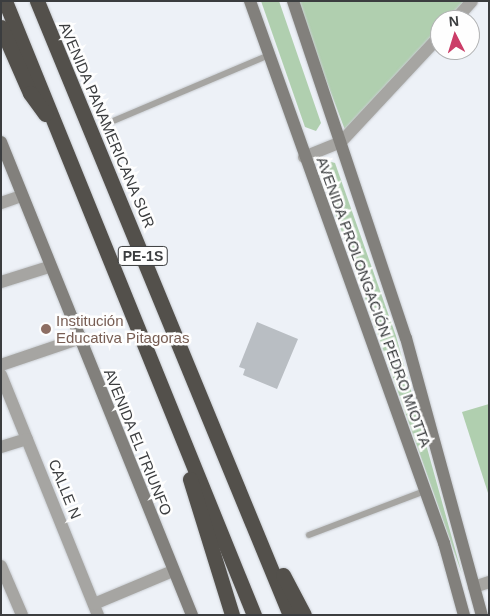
<!DOCTYPE html>
<meta charset="utf-8">
<style>
body{margin:0}
#map{position:relative;width:490px;height:616px;overflow:hidden;background:#edf1f7;font-family:Helvetica,sans-serif}
div>[style]{position:absolute}
[style*='--x']{left:calc(var(--x)*1px);top:calc(var(--y)*1px);width:calc(var(--w)*1px);rotate:calc(var(--a)*1deg)}
.green>*{inset:0;background:#b0cfaf}
.building>*{inset:0;background:#b9bec3}
.roads{filter:drop-shadow(0 0 1px #c9cdd2) drop-shadow(0 0 1px #c9cdd2)}
.service>*{height:6px;margin:-3px;padding:0 3px;transform-origin:3px;border-radius:3px;background:#a6a5a2}
.minor>*{height:12px;margin:-6px;padding:0 6px;transform-origin:6px;border-radius:6px;background:#a6a5a2}
.secondary>*{height:12px;margin:-6px;padding:0 6px;transform-origin:6px;border-radius:6px;background:#82807c}
.motorway>*{height:15px;margin:-7.5px;padding:0 7.5px;transform-origin:7.5px;border-radius:7.5px;background:#53504b}
.dots>*{width:14px;height:14px;translate:-50% -50%;box-sizing:border-box;border:2px solid #fefefe;border-radius:50%}
span{translate:-50% -50%;white-space:nowrap;text-align:center;line-height:1.15;-webkit-text-stroke:5px #fefefe;paint-order:stroke}
.shield-label span{padding:1px 4px;background:#fefefe;border:1px solid;border-radius:4px;-webkit-text-stroke-width:0}
.shield-label{font-size:14px;color:#3b3d3f;font-weight:700}
.street-label{font-size:15px;color:#3b3d3f}
.education-label{font-size:15px;color:#785e54}
.left{translate:0 -50%;text-align:left}
.frame{position:absolute;inset:0;border:2px solid #3b3d3f;pointer-events:none}
.north{position:absolute;left:430px;top:10px;width:50px;height:50px;box-sizing:border-box;background:#fefefe;border:1px solid #b0b1b2;border-radius:50%;rotate:355deg;font-size:14px;font-weight:700;line-height:20px;text-align:center;color:#3b3d3f}
.north::after{content:'';display:block;margin:auto;width:18px;height:22px;background:#cb3d68;clip-path:polygon(50% 0,100% 100%,50% 72%,0 100%)}
</style>
<div id="map">
<div class="green">
<i style="clip-path:polygon(261px 1px,279px 1px,321px 123px,316px 131px,305px 127px)"></i>
<i style="clip-path:polygon(296px 1px,469px 1px,451px 20px,440px 20px,440px 33px,345px 130px)"></i>
<i style="clip-path:polygon(328px 161px,335px 163px,396px 336px,462px 574px,319px 167px)"></i>
<i style="clip-path:polygon(489px 404px,489px 496px,462px 412px)"></i>
</div>
<div class="building">
<i style="clip-path:polygon(257px 322px,298px 339px,277px 389px,243px 375px,245px 369px,239px 367px)"></i>
</div>
<div class="roads">
<div class="service">
<i style="--x:113;--y:121;--w:169;--a:-22.9"></i>
<i style="--x:309;--y:535;--w:124;--a:-20.8"></i>
</div>
<div class="minor">
<i style="--x:455;--y:20;--w:25;--a:-48"></i>
<i style="--x:304;--y:157;--w:40;--a:-22"></i>
<i style="--x:341;--y:142;--w:145;--a:-47"></i>
<i style="--x:1;--y:203;--w:21;--a:-19"></i>
<i style="--x:1;--y:282;--w:50;--a:-17.4"></i>
<i style="--x:1;--y:365;--w:81;--a:-18.7"></i>
<i style="--x:1;--y:375;--w:259;--a:68"></i>
<i style="--x:1;--y:447;--w:27;--a:-17"></i>
<i style="--x:1;--y:566;--w:53;--a:66.8"></i>
<i style="--x:474;--y:587;--w:16;--a:-18"></i>
<i style="--x:94;--y:604;--w:86;--a:-22.7"></i>
</div>
<div class="secondary">
<i style="--x:250;--y:1;--w:576;--a:70.31"></i>
<i style="--x:444;--y:543;--w:75;--a:74.5"></i>
<i style="--x:293;--y:1;--w:355;--a:71.5"></i>
<i style="--x:406;--y:338;--w:287;--a:74.7"></i>
<i style="--x:1;--y:142;--w:510;--a:68.01"></i>
</div>
<div class="motorway">
<i style="--x:5;--y:1;--w:663;--a:67.93"></i>
<i style="--x:37;--y:1;--w:664;--a:67.61"></i>
<i style="--x:1;--y:27;--w:72;--a:66.3"></i>
<i style="--x:30;--y:93;--w:26;--a:54"></i>
<i style="--x:190;--y:479;--w:142;--a:72.8"></i>
<i style="--x:283;--y:575;--w:45;--a:62.3"></i>
</div>
</div>
<div class="dots">
<i style="left:46px;top:329px;background:#8d6e63"></i>
</div>
<div class="shield-label">
<span style="left:143px;top:256px">PE-1S</span>
</div>
<div class="street-label">
<span style="left:107px;top:125px;rotate:67deg">AVENIDA PANAMERICANA SUR</span>
<span style="left:374px;top:302px;rotate:70deg">AVENIDA PROLONGACIÓN PEDRO MIOTTA</span>
<span style="left:138px;top:442px;rotate:68deg">AVENIDA EL TRIUNFO</span>
<span style="left:65px;top:489px;rotate:68deg">CALLE N</span>
</div>
<div class="education-label">
<span class="left" style="left:56px;top:329px">Institución<br>Educativa Pitagoras</span>
</div>
<div class="frame"></div>
<div class="north">N</div>
</div>
